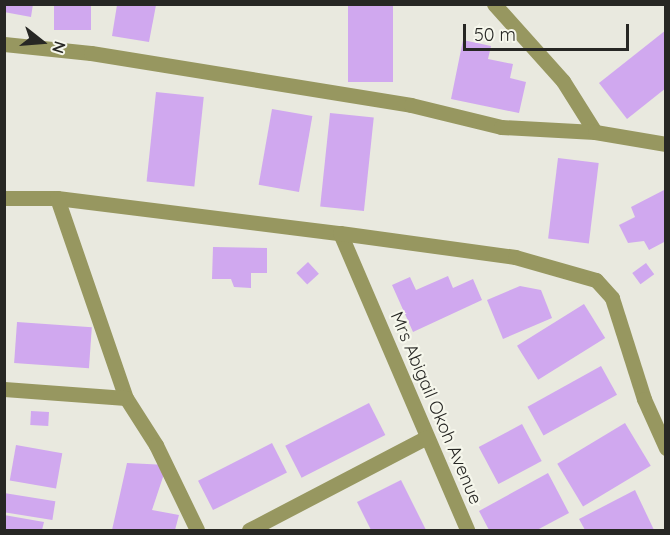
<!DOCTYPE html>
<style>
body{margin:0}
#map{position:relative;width:670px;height:535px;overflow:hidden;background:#e9e9df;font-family:Quicksand,sans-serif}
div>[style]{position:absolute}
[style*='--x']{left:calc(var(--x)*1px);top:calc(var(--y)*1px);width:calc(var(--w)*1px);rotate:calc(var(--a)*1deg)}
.building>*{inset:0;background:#d0a8ef;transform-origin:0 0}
.street>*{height:15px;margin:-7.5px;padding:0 7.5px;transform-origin:7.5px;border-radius:7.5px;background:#979760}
span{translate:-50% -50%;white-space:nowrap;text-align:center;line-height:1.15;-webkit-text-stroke:4.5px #f6f7ec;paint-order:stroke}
.street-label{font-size:18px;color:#272724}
.frame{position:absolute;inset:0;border:6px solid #272724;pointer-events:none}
.north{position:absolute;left:12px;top:12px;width:60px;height:60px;-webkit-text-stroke:4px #f6f7ec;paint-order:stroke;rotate:107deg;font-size:16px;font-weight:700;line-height:24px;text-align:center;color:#272724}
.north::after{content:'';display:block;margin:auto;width:21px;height:27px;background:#272724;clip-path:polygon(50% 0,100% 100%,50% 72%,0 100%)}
.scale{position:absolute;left:463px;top:24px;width:166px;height:27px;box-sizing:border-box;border:3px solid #272724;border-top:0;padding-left:8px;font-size:18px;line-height:21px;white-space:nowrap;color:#272724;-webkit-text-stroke:4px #f6f7ec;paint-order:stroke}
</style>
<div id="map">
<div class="building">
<i style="clip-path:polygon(4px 4px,33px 4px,31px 17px,4px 12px)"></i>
<i style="left:54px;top:4px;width:37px;height:26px"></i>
<i style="clip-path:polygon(117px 5px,156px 5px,149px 42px,112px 36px)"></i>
<i style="left:348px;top:5px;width:45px;height:77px"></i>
<i style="clip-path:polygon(666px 30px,666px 88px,627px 119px,599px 83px)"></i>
<i style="clip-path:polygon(463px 40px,491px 46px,488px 59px,513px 64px,510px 78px,526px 82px,519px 113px,451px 99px)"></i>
<i style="left:156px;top:92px;width:48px;height:90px;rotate:6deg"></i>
<i style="left:272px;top:109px;width:41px;height:77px;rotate:10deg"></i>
<i style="left:330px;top:113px;width:44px;height:94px;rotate:6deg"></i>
<i style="left:558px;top:158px;width:41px;height:81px;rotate:7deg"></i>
<i style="clip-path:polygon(666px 189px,666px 241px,649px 250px,644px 241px,628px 243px,619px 225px,635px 217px,631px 207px)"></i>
<i style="clip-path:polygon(213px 247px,267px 248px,267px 273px,251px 273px,251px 288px,234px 287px,231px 279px,212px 279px)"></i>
<i style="left:308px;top:262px;width:16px;height:16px;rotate:47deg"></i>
<i style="left:646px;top:263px;width:14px;height:17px;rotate:54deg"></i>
<i style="clip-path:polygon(448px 276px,453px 288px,473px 279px,482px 300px,413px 332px,392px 285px,410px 277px,416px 290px)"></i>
<i style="clip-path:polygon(520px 286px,541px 290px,552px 318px,503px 339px,487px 300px)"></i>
<i style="left:584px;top:304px;width:40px;height:79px;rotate:58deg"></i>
<i style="left:17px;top:322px;width:75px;height:41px;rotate:4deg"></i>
<i style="left:601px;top:366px;width:33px;height:84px;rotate:61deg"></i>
<i style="left:369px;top:403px;width:36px;height:94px;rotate:63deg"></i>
<i style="left:31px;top:411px;width:18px;height:14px;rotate:3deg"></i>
<i style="left:625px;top:423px;width:50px;height:79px;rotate:59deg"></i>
<i style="left:522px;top:424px;width:42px;height:49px;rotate:62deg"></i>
<i style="left:272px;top:443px;width:33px;height:83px;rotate:63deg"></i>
<i style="left:16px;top:445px;width:47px;height:36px;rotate:10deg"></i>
<i style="clip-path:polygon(127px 463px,167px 465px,152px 510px,179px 515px,175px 530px,112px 530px)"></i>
<i style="clip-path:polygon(548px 473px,569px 513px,537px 530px,489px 530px,479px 511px)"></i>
<i style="clip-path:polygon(401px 480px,426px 530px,371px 530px,357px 502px)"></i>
<i style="clip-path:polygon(635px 490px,654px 530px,585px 530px,579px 519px)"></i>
<i style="left:4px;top:493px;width:52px;height:19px;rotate:9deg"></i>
<i style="clip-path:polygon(4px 515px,44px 522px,42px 530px,4px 530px)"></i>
</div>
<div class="street">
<i style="--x:494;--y:4;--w:103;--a:48.1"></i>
<i style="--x:563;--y:81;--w:60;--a:57.9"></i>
<i style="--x:4;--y:44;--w:87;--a:5.9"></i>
<i style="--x:91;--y:53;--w:324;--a:9.2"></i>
<i style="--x:411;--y:105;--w:93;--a:13.7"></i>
<i style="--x:501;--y:127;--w:94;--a:3"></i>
<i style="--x:595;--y:132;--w:72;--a:9.6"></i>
<i style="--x:4;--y:198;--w:53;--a:0"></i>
<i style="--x:57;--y:198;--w:285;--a:7.1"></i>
<i style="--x:340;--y:233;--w:323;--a:66.8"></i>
<i style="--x:57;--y:198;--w:212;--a:71"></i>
<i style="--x:126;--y:398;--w:56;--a:57.4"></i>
<i style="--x:156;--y:445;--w:94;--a:64.2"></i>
<i style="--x:340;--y:233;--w:177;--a:7.8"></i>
<i style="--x:515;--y:257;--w:84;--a:15.9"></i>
<i style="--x:596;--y:280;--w:24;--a:48"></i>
<i style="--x:612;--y:298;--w:106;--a:72.4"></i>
<i style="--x:644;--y:399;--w:54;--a:65.8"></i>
<i style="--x:4;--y:389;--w:122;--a:4.2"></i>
<i style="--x:249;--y:530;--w:199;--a:-27.6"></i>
</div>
<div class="street-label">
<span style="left:436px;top:408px;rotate:67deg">Mrs Abigail Okoh Avenue</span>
</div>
<div class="frame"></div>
<div class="north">N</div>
<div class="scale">50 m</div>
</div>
